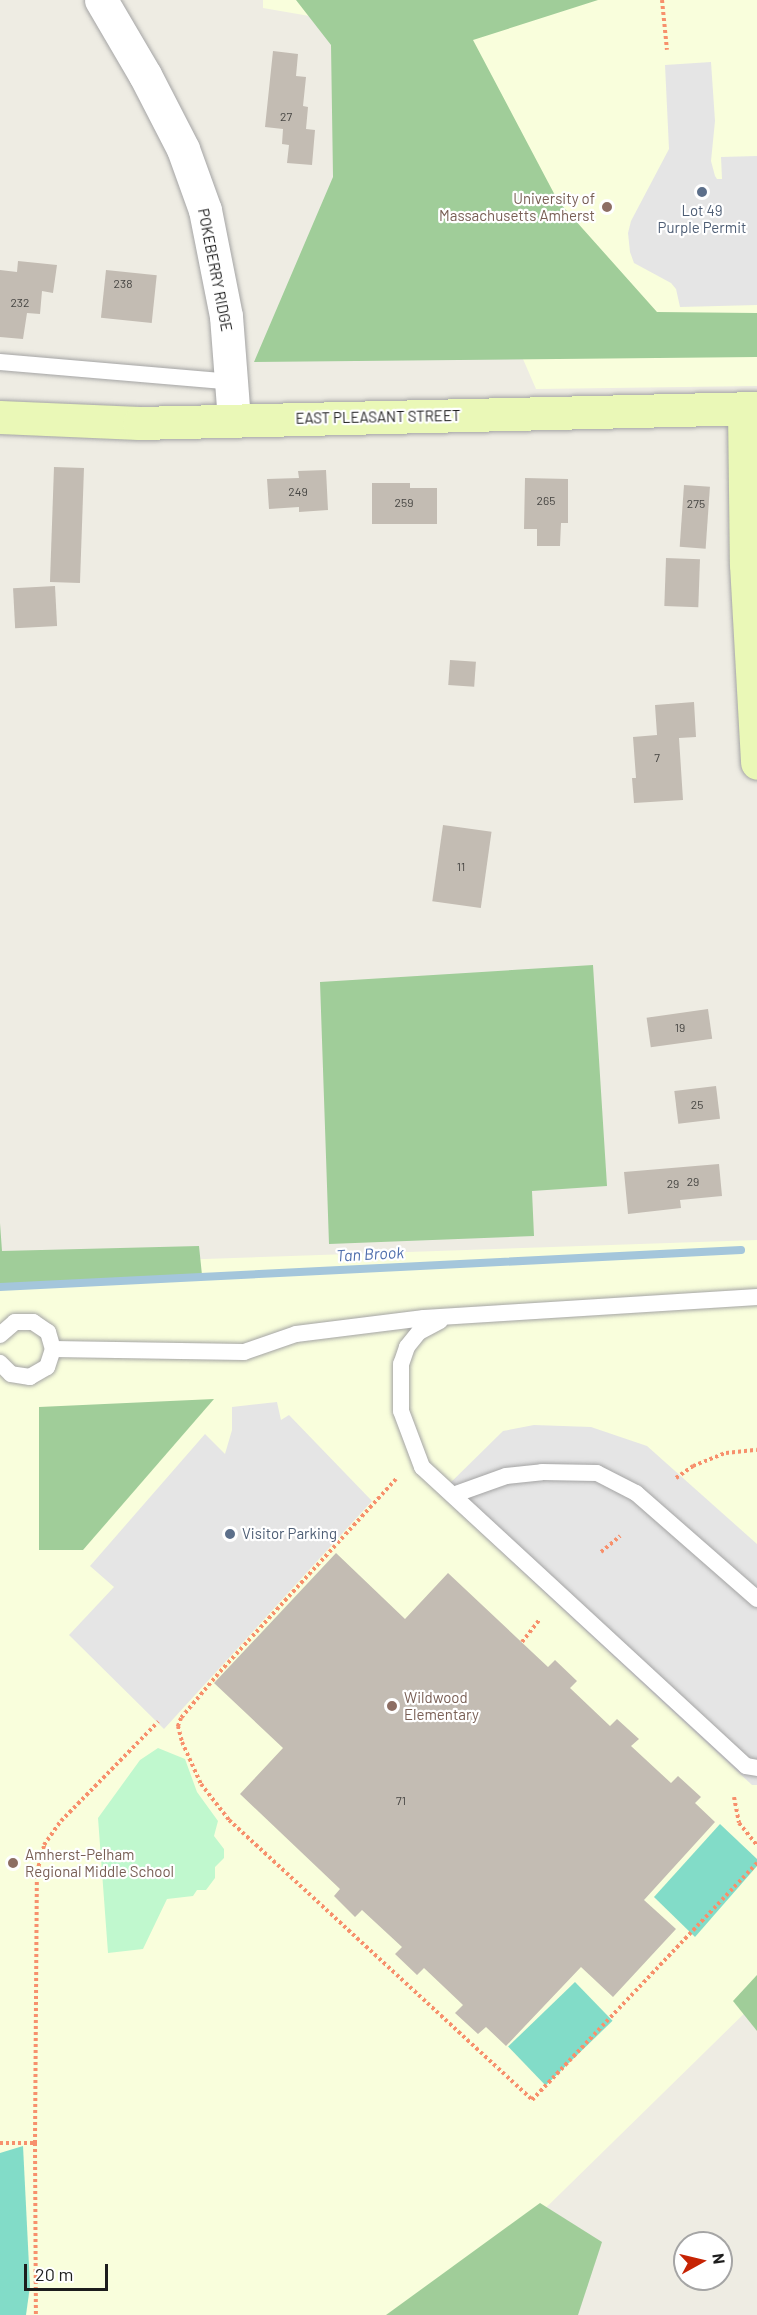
<!DOCTYPE html>
<style>
body{margin:0}
#map{position:relative;width:757px;height:2315px;overflow:hidden;background:#eeece3;font-family:Barlow,sans-serif}
div>[style]{position:absolute}
[style*='--x']{left:calc(var(--x)*1px);top:calc(var(--y)*1px);width:calc(var(--w)*1px);rotate:calc(var(--a)*1deg)}
.education>*{inset:0;background:#f9fedc}
.forest>*{inset:0;background:#a0cd99}
.park>*{inset:0;background:#c0f8ce}
.pitch>*{inset:0;background:#82dcc8;transform-origin:0 0}
.parking>*{inset:0;background:#e5e5e5}
.stream>*{height:8px;margin:-4px;padding:0 4px;transform-origin:4px;border-radius:4px;background:#a4c6db}
.building>*{inset:0;background:#c3bcb3;transform-origin:0 0}
.path>*{height:4px;margin-top:-2px;transform-origin:0;background:repeating-linear-gradient(90deg,#f7906c 0 3px,transparent 0 6px)}
.roads{filter:drop-shadow(0 0 2px #a4a4a4) drop-shadow(0 0 2px #a4a4a4)}
.lane>*{height:16px;margin:-8px;padding:0 8px;transform-origin:8px;border-radius:8px;background:#fff}
.street>*{height:33px;margin:-16.5px;padding:0 16.5px;transform-origin:16.5px;border-radius:16.5px;background:#fff}
.secondary>*{height:33px;margin:-16.5px;padding:0 16.5px;transform-origin:16.5px;border-radius:16.5px;background:#eaf8b7}
.dots>*{width:16px;height:16px;translate:-50% -50%;box-sizing:border-box;border:3px solid #fff;border-radius:50%}
span{translate:-50% -50%;white-space:nowrap;text-align:center;line-height:1.15;-webkit-text-stroke:4.5px #fff;paint-order:stroke}
.number-label{font-size:12px;color:#464542}
.number-label span{-webkit-text-stroke-width:0}
.education-label{font-size:15px;color:#785e54}
.right{translate:-100% -50%;text-align:right}
.left{translate:0 -50%;text-align:left}
.service-label{font-size:15px;color:#4e5e75}
.street-label{font-size:15px;color:#1d1d1d}
.water-label{font-size:16px;color:#4c6cab;font-style:italic}
.north{position:absolute;left:673px;top:2231px;width:60px;height:60px;box-sizing:border-box;background:#fff;border:2px solid #a5a5a5;border-radius:50%;rotate:82deg;font-size:16px;font-weight:700;line-height:24px;text-align:center;color:#1d1d1d}
.north::after{content:'';display:block;margin:auto;width:21px;height:27px;background:#c62304;clip-path:polygon(50% 0,100% 100%,50% 72%,0 100%)}
.scale{position:absolute;left:24px;top:2264px;width:84px;height:27px;box-sizing:border-box;border:3px solid #1d1d1d;border-top:0;padding-left:8px;font-size:18px;line-height:21px;white-space:nowrap;color:#1d1d1d;-webkit-text-stroke:4px #fff;paint-order:stroke}
</style>
<div id="map">
<div class="education">
<i style="clip-path:polygon(263px 0,757px 0,757px 386px,536px 389px,379px 28px,263px 8px)"></i>
<i style="clip-path:polygon(757px 1240px,757px 2001px,517px 2236px,575px 2315px,0 2315px,0 1266px)"></i>
</div>
<div class="forest">
<i style="clip-path:polygon(296px 0,598px 0,473px 40px,558px 201px,657px 312px,757px 313px,757px 357px,254px 362px,333px 177px,331px 45px)"></i>
<i style="clip-path:polygon(593px 965px,607px 1186px,532px 1191px,534px 1236px,329px 1244px,320px 982px)"></i>
<i style="clip-path:polygon(0 1223px,2px 1251px,199px 1246px,202px 1275px,0 1286px)"></i>
<i style="clip-path:polygon(214px 1399px,83px 1550px,39px 1550px,39px 1407px)"></i>
<i style="clip-path:polygon(757px 1975px,757px 2031px,733px 2001px)"></i>
<i style="clip-path:polygon(540px 2203px,602px 2242px,578px 2315px,386px 2315px)"></i>
</div>
<div class="park">
<i style="clip-path:polygon(158px 1748px,185px 1759px,197px 1792px,218px 1821px,214px 1836px,224px 1849px,224px 1858px,215px 1867px,215px 1878px,206px 1890px,197px 1890px,193px 1896px,167px 1899px,143px 1949px,108px 1953px,98px 1818px,140px 1760px)"></i>
</div>
<div class="pitch">
<i style="clip-path:polygon(720px 1824px,757px 1859px,757px 1866px,695px 1937px,654px 1897px)"></i>
<i style="left:575px;top:1982px;width:54px;height:93px;rotate:46deg"></i>
<i style="clip-path:polygon(23px 2146px,30px 2286px,26px 2315px,0 2315px,0 2153px)"></i>
</div>
<div class="parking">
<i style="clip-path:polygon(711px 62px,715px 121px,711px 161px,715px 176px,717px 179px,722px 179px,721px 157px,757px 156px,757px 305px,680px 307px,676px 289px,671px 283px,634px 263px,630px 252px,628px 233px,631px 221px,669px 149px,665px 65px)"></i>
<i style="clip-path:polygon(277px 1402px,281px 1420px,289px 1415px,372px 1501px,164px 1729px,69px 1635px,114px 1587px,90px 1566px,205px 1434px,225px 1454px,232px 1430px,232px 1407px)"></i>
<i style="clip-path:polygon(534px 1425px,591px 1427px,647px 1446px,757px 1544px,757px 1785px,752px 1785px,439px 1494px,503px 1431px)"></i>
</div>
<div class="stream">
<i style="--x:0;--y:1287;--w:742;--a:-2.86"></i>
</div>
<div class="building">
<i style="clip-path:polygon(273px 51px,298px 54px,296px 76px,306px 77px,303px 106px,308px 107px,306px 129px,315px 130px,312px 165px,287px 163px,289px 145px,282px 144px,283px 129px,265px 127px)"></i>
<i style="clip-path:polygon(18px 261px,57px 265px,53px 293px,42px 291px,40px 314px,27px 313px,23px 339px,0 337px,0 270px,17px 272px)"></i>
<i style="left:106px;top:270px;width:51px;height:48px;rotate:6deg"></i>
<i style="left:54px;top:467px;width:30px;height:115px;rotate:2deg"></i>
<i style="clip-path:polygon(326px 470px,328px 510px,299px 512px,299px 507px,269px 509px,267px 479px,299px 478px,298px 471px)"></i>
<i style="clip-path:polygon(525px 478px,568px 479px,568px 523px,561px 523px,560px 546px,537px 546px,537px 529px,524px 529px)"></i>
<i style="clip-path:polygon(372px 483px,410px 483px,410px 488px,437px 488px,437px 524px,372px 524px)"></i>
<i style="left:684px;top:485px;width:26px;height:62px;rotate:4deg"></i>
<i style="left:666px;top:558px;width:34px;height:48px;rotate:2deg"></i>
<i style="left:55px;top:586px;width:40px;height:42px;rotate:87deg"></i>
<i style="left:450px;top:660px;width:26px;height:25px;rotate:4deg"></i>
<i style="clip-path:polygon(694px 702px,696px 737px,679px 738px,683px 800px,634px 803px,632px 778px,636px 778px,633px 737px,657px 735px,655px 705px)"></i>
<i style="left:443px;top:825px;width:49px;height:77px;rotate:8deg"></i>
<i style="left:708px;top:1009px;width:30px;height:62px;rotate:82deg"></i>
<i style="left:716px;top:1086px;width:33px;height:42px;rotate:83deg"></i>
<i style="clip-path:polygon(719px 1164px,722px 1196px,680px 1200px,681px 1208px,628px 1214px,624px 1172px)"></i>
<i style="clip-path:polygon(336px 1553px,405px 1619px,448px 1573px,548px 1667px,555px 1660px,577px 1681px,570px 1688px,610px 1726px,617px 1719px,639px 1739px,631px 1746px,671px 1783px,678px 1776px,701px 1797px,695px 1803px,715px 1822px,644px 1900px,676px 1929px,613px 1997px,581px 1967px,506px 2046px,486px 2027px,478px 2034px,455px 2013px,463px 2005px,424px 1968px,417px 1975px,395px 1954px,402px 1947px,362px 1910px,355px 1917px,334px 1896px,340px 1889px,240px 1794px,283px 1748px,214px 1683px)"></i>
</div>
<div class="path">
<i style="--x:662;--y:0;--w:50;--a:84.3"></i>
<i style="--x:676;--y:1478;--w:21;--a:-35"></i>
<i style="--x:693;--y:1466;--w:35;--a:-22"></i>
<i style="--x:726;--y:1453;--w:31;--a:-6"></i>
<i style="--x:396;--y:1479;--w:264;--a:132.4"></i>
<i style="--x:218;--y:1674;--w:57;--a:130.1"></i>
<i style="--x:181;--y:1718;--w:9;--a:111"></i>
<i style="--x:178;--y:1726;--w:16;--a:76"></i>
<i style="--x:182;--y:1742;--w:46;--a:65.7"></i>
<i style="--x:201;--y:1784;--w:46;--a:52.1"></i>
<i style="--x:229;--y:1820;--w:413;--a:42.7"></i>
<i style="--x:532;--y:2100;--w:327;--a:-46.5"></i>
<i style="--x:601;--y:1552;--w:25;--a:-40"></i>
<i style="--x:522;--y:1642;--w:28;--a:-52"></i>
<i style="--x:734;--y:1797;--w:26;--a:79"></i>
<i style="--x:739;--y:1823;--w:28;--a:51"></i>
<i style="--x:0;--y:2143;--w:35;--a:0"></i>
<i style="--x:35;--y:2143;--w:271;--a:-89.6"></i>
<i style="--x:37;--y:1872;--w:28;--a:-75"></i>
<i style="--x:44;--y:1845;--w:29;--a:-55"></i>
<i style="--x:61;--y:1821;--w:139;--a:-45.6"></i>
<i style="--x:35;--y:2143;--w:172;--a:89.7"></i>
</div>
<div class="roads">
<div class="lane">
<i style="--x:0;--y:362;--w:233;--a:4.9"></i>
<i style="--x:440;--y:1321;--w:24;--a:152"></i>
<i style="--x:419;--y:1332;--w:19;--a:129"></i>
<i style="--x:407;--y:1347;--w:18;--a:109"></i>
<i style="--x:401;--y:1364;--w:47;--a:90"></i>
<i style="--x:401;--y:1411;--w:60;--a:69.4"></i>
<i style="--x:422;--y:1467;--w:441;--a:42.7"></i>
<i style="--x:746;--y:1766;--w:11;--a:10"></i>
<i style="--x:0;--y:1335;--w:20;--a:-41"></i>
<i style="--x:15;--y:1322;--w:18;--a:0"></i>
<i style="--x:33;--y:1322;--w:18;--a:34"></i>
<i style="--x:48;--y:1332;--w:18;--a:74"></i>
<i style="--x:53;--y:1349;--w:19;--a:108"></i>
<i style="--x:47;--y:1367;--w:20;--a:150"></i>
<i style="--x:30;--y:1377;--w:19;--a:-171"></i>
<i style="--x:11;--y:1374;--w:16;--a:-135"></i>
<i style="--x:53;--y:1349;--w:191;--a:0.9"></i>
<i style="--x:244;--y:1352;--w:55;--a:-19.1"></i>
<i style="--x:296;--y:1334;--w:129;--a:-7.1"></i>
<i style="--x:424;--y:1318;--w:334;--a:-3.6"></i>
<i style="--x:453;--y:1495;--w:56;--a:-19.7"></i>
<i style="--x:506;--y:1476;--w:36;--a:-6"></i>
<i style="--x:542;--y:1472;--w:55;--a:1"></i>
<i style="--x:597;--y:1473;--w:44;--a:27.1"></i>
<i style="--x:636;--y:1493;--w:161;--a:41.2"></i>
</div>
<div class="street">
<i style="--x:101;--y:0;--w:87;--a:59.6"></i>
<i style="--x:145;--y:75;--w:83;--a:62.8"></i>
<i style="--x:183;--y:149;--w:65;--a:70.2"></i>
<i style="--x:205;--y:210;--w:108;--a:78.8"></i>
<i style="--x:226;--y:316;--w:104;--a:85.6"></i>
</div>
<div class="secondary">
<i style="--x:744;--y:408;--w:156;--a:89.3"></i>
<i style="--x:746;--y:564;--w:199;--a:86.8"></i>
<i style="--x:0;--y:417;--w:139;--a:2.5"></i>
<i style="--x:139;--y:423;--w:618;--a:-1.39"></i>
</div>
</div>
<div class="dots">
<i style="left:702px;top:192px;background:#5c6f8a"></i>
<i style="left:607px;top:207px;background:#8d6e63"></i>
<i style="left:230px;top:1534px;background:#5c6f8a"></i>
<i style="left:392px;top:1706px;background:#8d6e63"></i>
<i style="left:13px;top:1863px;background:#8d6e63"></i>
</div>
<div class="number-label">
<span style="left:286px;top:117px">27</span>
<span style="left:123px;top:284px">238</span>
<span style="left:20px;top:303px">232</span>
<span style="left:298px;top:492px">249</span>
<span style="left:546px;top:501px">265</span>
<span style="left:404px;top:503px">259</span>
<span style="left:696px;top:504px">275</span>
<span style="left:657px;top:758px">7</span>
<span style="left:461px;top:867px">11</span>
<span style="left:680px;top:1028px">19</span>
<span style="left:697px;top:1105px">25</span>
<span style="left:693px;top:1182px">29</span>
<span style="left:673px;top:1184px">29</span>
<span style="left:401px;top:1801px">71</span>
</div>
<div class="education-label">
<span class="right" style="left:595px;top:207px">University of<br>Massachusetts Amherst</span>
<span class="left" style="left:404px;top:1706px">Wildwood<br>Elementary</span>
<span class="left" style="left:25px;top:1863px">Amherst-Pelham<br>Regional Middle School</span>
</div>
<div class="service-label">
<span style="left:702px;top:219px">Lot 49<br>Purple Permit</span>
<span class="left" style="left:242px;top:1534px">Visitor Parking</span>
</div>
<div class="street-label">
<span style="left:215px;top:270px;rotate:79deg">POKEBERRY RIDGE</span>
<span style="left:378px;top:417px;rotate:-1deg">EAST PLEASANT STREET</span>
</div>
<div class="water-label">
<span style="left:370px;top:1254px;rotate:-3deg">Tan Brook</span>
</div>
<div class="north">N</div>
<div class="scale">20 m</div>
</div>
